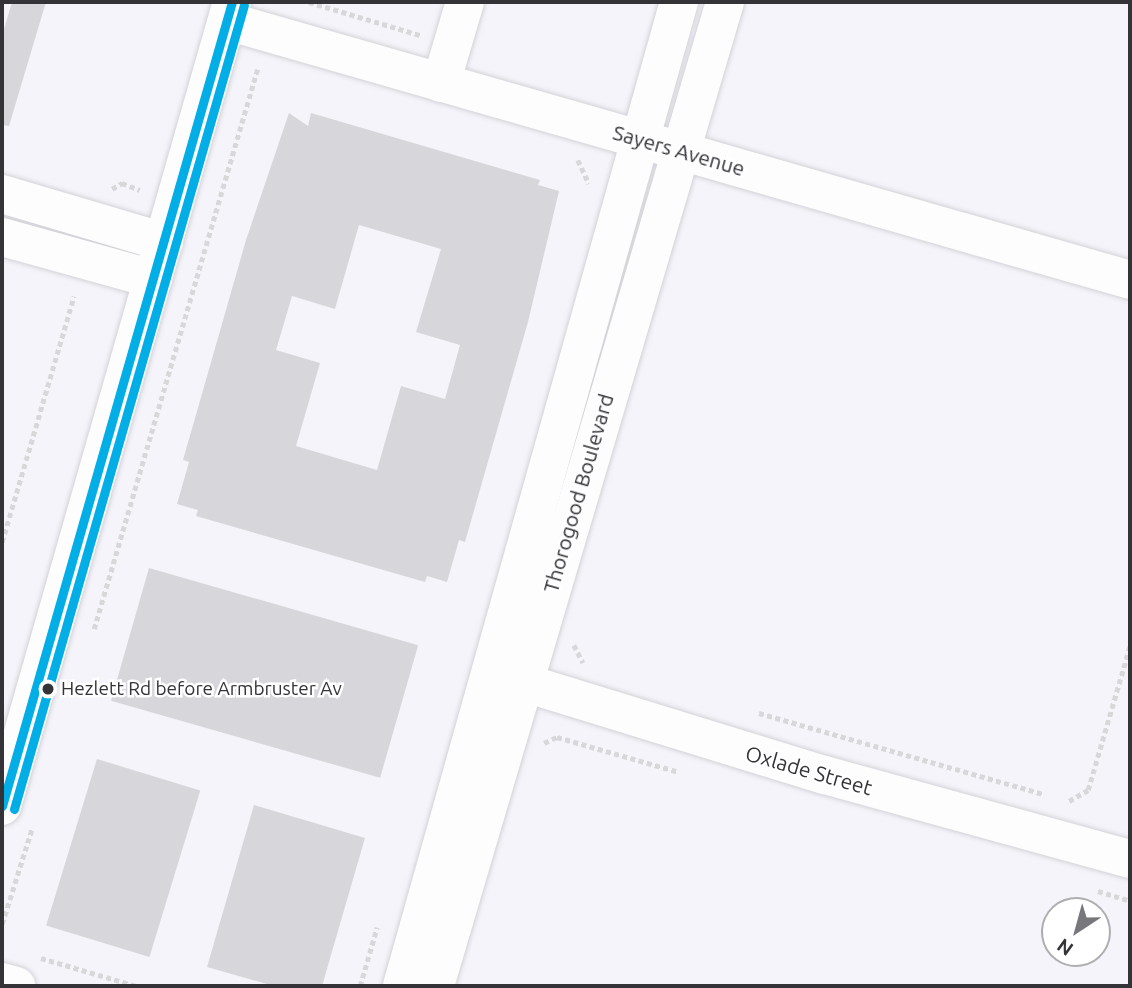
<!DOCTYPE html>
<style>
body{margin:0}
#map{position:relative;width:1132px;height:988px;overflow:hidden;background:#f5f4fa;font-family:Ubuntu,sans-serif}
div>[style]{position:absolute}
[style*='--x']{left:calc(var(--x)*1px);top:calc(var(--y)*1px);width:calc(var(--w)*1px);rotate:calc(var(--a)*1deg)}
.building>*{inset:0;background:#d6d6db;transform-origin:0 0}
.path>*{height:4.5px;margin-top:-2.25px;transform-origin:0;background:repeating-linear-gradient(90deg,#d8d7da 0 5px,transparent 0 8.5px)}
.roads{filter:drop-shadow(0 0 2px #d3d2d7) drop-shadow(0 0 2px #d3d2d7)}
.minor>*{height:38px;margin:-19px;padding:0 19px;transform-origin:19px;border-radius:19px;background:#fefdfe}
.major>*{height:38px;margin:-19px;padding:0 19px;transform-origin:19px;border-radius:19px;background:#fefdfe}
.bus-1>*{height:9px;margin:-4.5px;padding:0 4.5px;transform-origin:4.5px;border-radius:4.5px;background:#03aee6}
.bus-2>*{height:9px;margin:-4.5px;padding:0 4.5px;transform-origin:4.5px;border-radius:4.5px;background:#03aee6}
.dots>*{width:19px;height:19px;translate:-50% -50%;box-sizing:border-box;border:4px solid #fff;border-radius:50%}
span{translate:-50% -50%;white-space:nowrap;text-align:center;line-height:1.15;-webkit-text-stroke:5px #fff;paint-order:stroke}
.bus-label{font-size:19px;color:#343338}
.left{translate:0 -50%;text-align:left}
.street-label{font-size:21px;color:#343338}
.frame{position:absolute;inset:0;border:4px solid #343338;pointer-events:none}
.north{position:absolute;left:1041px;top:897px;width:70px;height:70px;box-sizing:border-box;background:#fff;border:2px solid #aeadaf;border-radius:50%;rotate:216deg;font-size:19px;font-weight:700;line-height:28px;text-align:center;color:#343338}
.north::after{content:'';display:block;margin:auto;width:24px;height:32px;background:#78777c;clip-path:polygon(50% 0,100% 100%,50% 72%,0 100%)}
</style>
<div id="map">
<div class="building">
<i style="clip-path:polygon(12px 2px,46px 2px,9px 126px,2px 125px,2px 36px)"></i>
<i style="clip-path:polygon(evenodd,289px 113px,308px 126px,311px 113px,540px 180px,538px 185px,559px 191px,528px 322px,465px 542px,459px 540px,447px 582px,427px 576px,425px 582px,196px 516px,198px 510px,177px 504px,189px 462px,183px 460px,246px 240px,289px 113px,359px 225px,441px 249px,416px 332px,460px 345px,445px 399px,401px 386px,377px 470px,296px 446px,320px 363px,276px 350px,292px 296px,335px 309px,359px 225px)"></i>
<i style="left:149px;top:568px;width:280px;height:138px;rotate:16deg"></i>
<i style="left:97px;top:759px;width:108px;height:174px;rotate:17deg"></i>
<i style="clip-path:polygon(254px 805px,365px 838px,322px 986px,274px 986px,207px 967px)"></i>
</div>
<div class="path">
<i style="--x:309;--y:2;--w:116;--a:16.6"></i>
<i style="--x:578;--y:160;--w:26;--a:65"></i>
<i style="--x:112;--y:189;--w:12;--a:-31"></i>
<i style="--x:122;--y:183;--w:19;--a:21"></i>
<i style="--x:2;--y:542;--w:256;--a:-73.7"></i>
<i style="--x:94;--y:629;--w:585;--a:-73.73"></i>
<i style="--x:574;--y:645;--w:20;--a:63"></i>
<i style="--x:759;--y:713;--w:295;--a:15.9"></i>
<i style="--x:544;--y:743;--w:14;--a:-25"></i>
<i style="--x:557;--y:737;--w:127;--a:16"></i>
<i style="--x:1069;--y:801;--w:22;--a:-30"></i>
<i style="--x:1088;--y:790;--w:151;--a:-73.8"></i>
<i style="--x:1098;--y:891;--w:34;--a:17"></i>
<i style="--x:2;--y:924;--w:101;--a:-72.6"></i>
<i style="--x:41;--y:958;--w:100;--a:16.3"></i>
<i style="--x:360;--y:986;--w:61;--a:-73.9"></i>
</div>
<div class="roads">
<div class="minor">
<i style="--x:227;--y:21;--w:939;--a:16"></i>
<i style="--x:441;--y:83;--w:84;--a:-73.5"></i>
<i style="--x:2;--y:194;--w:169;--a:16.5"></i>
<i style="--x:2;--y:237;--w:157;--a:15.5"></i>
<i style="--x:499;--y:675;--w:341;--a:17.1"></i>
<i style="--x:825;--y:775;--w:316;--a:15.4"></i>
<i style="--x:2;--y:982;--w:15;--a:16"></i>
<i style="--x:402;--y:986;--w:1022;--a:-74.28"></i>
<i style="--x:435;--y:986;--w:1026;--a:-73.58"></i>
</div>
<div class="major">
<i style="--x:2;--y:806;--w:836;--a:-74.04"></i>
</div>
</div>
<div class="bus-1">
<i style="--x:2;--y:806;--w:836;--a:-74.04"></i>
</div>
<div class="bus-2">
<i style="--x:14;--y:809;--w:836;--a:-74.04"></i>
</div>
<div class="dots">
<i style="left:48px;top:689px;background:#343338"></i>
</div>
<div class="bus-label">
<span class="left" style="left:61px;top:689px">Hezlett Rd before Armbruster Av</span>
</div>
<div class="street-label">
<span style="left:679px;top:150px;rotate:16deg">Sayers Avenue</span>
<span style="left:578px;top:493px;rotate:-74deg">Thorogood Boulevard</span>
<span style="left:809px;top:770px;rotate:16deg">Oxlade Street</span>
</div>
<div class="frame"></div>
<div class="north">N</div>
</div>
